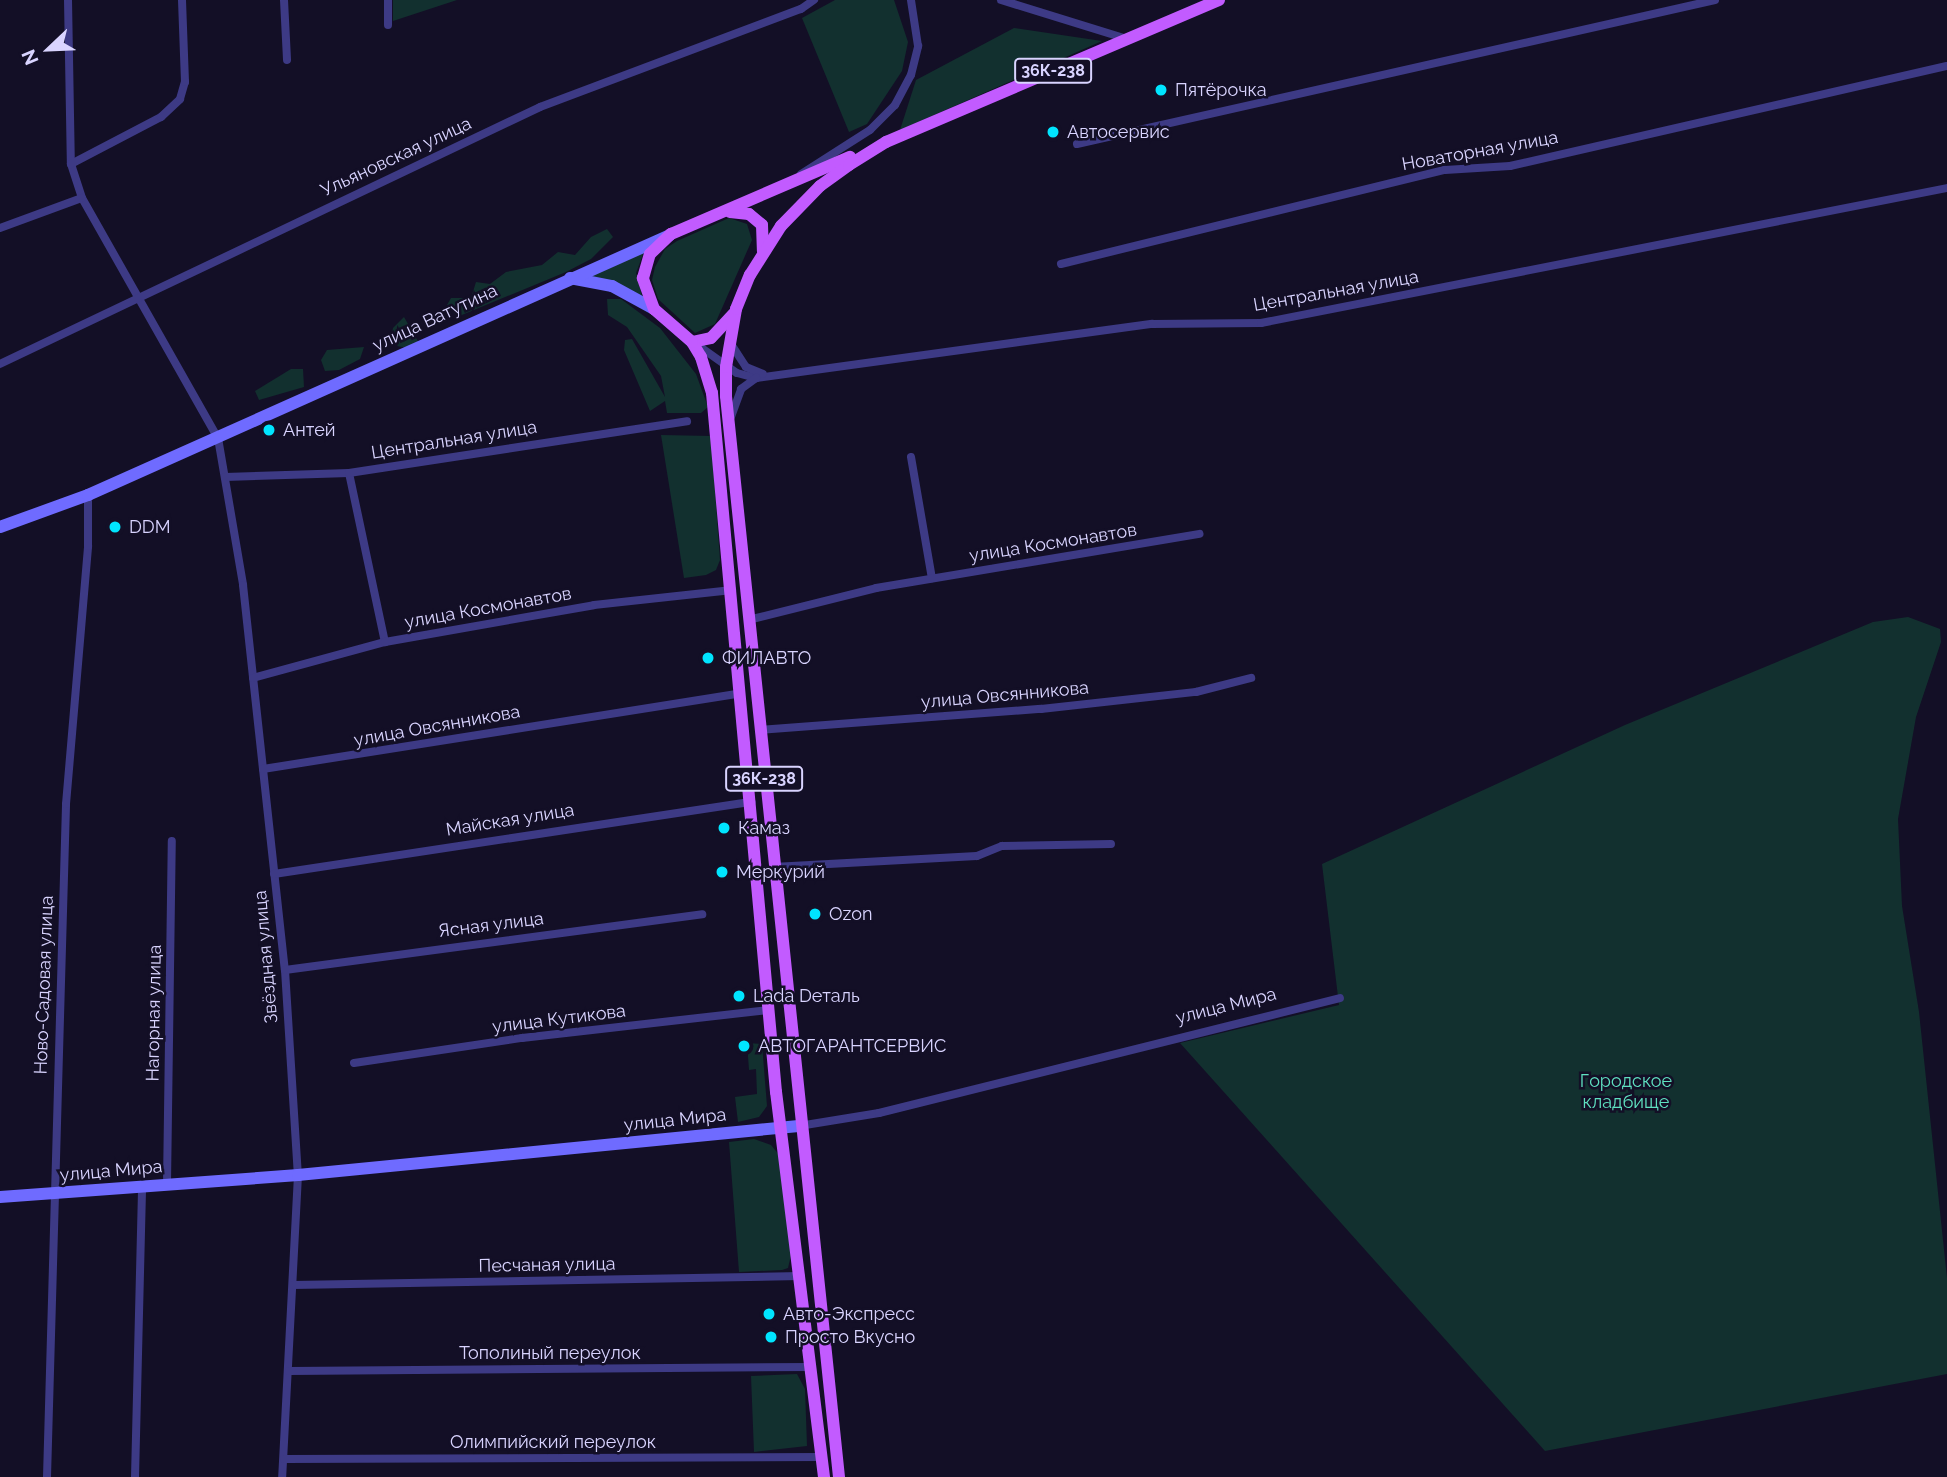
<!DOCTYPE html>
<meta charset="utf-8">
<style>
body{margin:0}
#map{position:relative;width:1947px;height:1477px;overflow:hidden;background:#130f26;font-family:Raleway,sans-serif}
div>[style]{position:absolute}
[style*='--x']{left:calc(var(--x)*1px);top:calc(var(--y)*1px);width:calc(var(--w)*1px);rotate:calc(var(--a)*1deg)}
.green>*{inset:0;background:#12302f}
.minor>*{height:8px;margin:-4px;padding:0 4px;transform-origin:4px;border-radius:4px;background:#3d3a85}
.secondary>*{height:12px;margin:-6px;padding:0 6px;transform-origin:6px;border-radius:6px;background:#6f6bff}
.primary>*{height:12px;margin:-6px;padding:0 6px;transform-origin:6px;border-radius:6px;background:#c25bff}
.dots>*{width:19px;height:19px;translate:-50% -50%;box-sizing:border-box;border:4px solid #130f26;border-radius:50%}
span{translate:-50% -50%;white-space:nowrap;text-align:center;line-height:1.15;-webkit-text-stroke:5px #130f26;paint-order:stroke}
.shield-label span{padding:2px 5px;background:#130f26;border:2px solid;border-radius:5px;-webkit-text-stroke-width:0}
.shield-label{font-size:16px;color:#d9d4ff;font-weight:700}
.poi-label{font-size:18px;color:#d9d4ff}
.left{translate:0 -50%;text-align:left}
.street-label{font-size:18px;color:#d9d4ff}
.park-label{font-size:18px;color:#5fe0c0}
.north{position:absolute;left:14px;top:14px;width:70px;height:70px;-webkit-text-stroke:5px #130f26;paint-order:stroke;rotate:247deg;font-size:19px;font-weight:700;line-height:28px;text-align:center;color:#d9d4ff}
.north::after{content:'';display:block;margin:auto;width:24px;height:32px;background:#d9d4ff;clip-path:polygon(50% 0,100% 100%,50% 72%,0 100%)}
</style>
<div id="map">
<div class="green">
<i style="clip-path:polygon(393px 0,457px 0,393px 21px)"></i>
<i style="clip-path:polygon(835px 0,894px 0,908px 42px,902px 71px,867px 124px,849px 132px,802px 18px)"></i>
<i style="clip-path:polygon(1014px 28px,1102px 41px,900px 130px,916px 80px)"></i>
<i style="clip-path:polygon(729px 218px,747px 224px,752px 240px,715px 324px,695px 333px,658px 299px,652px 280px,655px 267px,665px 249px,677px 241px)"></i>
<i style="clip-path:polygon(607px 229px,613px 237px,591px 259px,566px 272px,457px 317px,447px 305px,451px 298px,471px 298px,476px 282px,490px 284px,506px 272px,542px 265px,558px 252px,575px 255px,591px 237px)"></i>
<i style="clip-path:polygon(645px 249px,636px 273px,642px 296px,587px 274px)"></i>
<i style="clip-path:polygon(607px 299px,621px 299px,660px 328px,696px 374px,708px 407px,701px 413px,667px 413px,665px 401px,650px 411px,624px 350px,625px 340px,632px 339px,665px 397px,661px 376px,627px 327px,608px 315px)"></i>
<i style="clip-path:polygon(404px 317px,419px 343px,409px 348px,390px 345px,393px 328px)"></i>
<i style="clip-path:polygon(364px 347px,360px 359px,339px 370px,325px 371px,321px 360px,327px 350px)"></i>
<i style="clip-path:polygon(291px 369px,303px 369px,304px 387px,259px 400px,255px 391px)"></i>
<i style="clip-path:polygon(661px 435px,711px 436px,720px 560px,716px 570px,706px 575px,684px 578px)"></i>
<i style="clip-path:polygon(1908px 617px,1940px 629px,1941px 642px,1916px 717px,1898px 819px,1902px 906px,1919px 1012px,1947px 1278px,1947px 1374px,1545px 1451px,1180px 1043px,1339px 1005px,1322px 864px,1625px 725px,1873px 622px)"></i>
<i style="clip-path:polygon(747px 1043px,762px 1044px,767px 1106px,759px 1117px,738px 1122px,735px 1097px,757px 1094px,756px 1069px,749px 1070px)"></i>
<i style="clip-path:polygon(754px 1139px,771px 1145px,780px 1156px,791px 1255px,788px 1268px,782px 1270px,739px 1272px,729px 1142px)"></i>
<i style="clip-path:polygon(797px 1374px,805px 1389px,807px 1446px,754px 1452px,751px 1376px)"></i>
</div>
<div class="minor">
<i style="--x:68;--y:0;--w:164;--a:89"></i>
<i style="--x:71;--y:164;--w:36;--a:72"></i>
<i style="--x:82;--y:198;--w:276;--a:60.5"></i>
<i style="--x:218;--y:438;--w:149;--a:80.3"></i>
<i style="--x:243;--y:585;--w:387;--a:83.8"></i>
<i style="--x:285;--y:970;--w:205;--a:86.4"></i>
<i style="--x:298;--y:1175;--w:302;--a:93"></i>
<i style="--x:284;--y:0;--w:60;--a:87.1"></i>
<i style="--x:388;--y:0;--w:25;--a:90"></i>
<i style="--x:1001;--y:0;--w:132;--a:17.2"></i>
<i style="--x:1077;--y:144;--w:654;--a:-12.72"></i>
<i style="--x:71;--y:164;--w:102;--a:-27.6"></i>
<i style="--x:161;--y:117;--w:26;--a:-43"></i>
<i style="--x:180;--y:99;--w:18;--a:-74"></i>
<i style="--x:185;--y:82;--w:82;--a:-92.1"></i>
<i style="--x:801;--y:174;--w:82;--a:-32.5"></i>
<i style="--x:870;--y:130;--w:35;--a:-45"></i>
<i style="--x:895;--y:105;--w:34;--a:-62"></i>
<i style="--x:911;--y:75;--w:30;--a:-76"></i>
<i style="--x:918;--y:46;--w:47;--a:-98.7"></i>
<i style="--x:0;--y:228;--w:87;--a:-20.1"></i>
<i style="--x:1061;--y:264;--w:395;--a:-13.8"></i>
<i style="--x:1445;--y:170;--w:65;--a:-3.5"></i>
<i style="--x:1510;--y:166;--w:448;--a:-12.9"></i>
<i style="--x:696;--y:344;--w:50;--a:35.3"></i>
<i style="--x:737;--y:373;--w:20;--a:15"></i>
<i style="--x:756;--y:378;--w:400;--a:-7.8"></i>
<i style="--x:1152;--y:324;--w:109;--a:-0.5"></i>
<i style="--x:1261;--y:323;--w:699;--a:-11.13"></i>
<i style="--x:731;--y:344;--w:27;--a:57"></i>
<i style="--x:746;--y:367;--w:18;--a:22"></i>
<i style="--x:0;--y:364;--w:598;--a:-25.45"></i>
<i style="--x:540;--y:107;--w:279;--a:-20.6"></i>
<i style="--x:801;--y:9;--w:16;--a:-35"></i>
<i style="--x:731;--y:417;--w:30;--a:-70"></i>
<i style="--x:741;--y:389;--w:19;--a:-36"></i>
<i style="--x:911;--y:457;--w:123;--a:80.2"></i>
<i style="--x:349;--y:473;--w:173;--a:78"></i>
<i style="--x:225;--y:477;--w:124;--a:-1.8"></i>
<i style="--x:349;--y:473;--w:342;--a:-8.7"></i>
<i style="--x:748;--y:620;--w:132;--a:-14"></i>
<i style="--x:876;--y:588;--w:328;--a:-9.5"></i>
<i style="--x:253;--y:678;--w:137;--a:-15.3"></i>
<i style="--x:385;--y:642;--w:212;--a:-10"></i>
<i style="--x:594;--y:605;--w:139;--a:-6.2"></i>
<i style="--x:759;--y:730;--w:283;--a:-4.3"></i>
<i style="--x:1041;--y:709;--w:156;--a:-6.3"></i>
<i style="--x:1196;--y:692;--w:57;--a:-14.3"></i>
<i style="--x:263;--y:769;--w:484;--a:-9"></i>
<i style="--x:773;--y:867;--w:204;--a:-3.1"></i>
<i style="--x:977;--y:856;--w:27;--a:-22"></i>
<i style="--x:1002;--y:846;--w:109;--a:-1.1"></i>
<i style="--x:274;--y:874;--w:483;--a:-8.6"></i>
<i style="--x:285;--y:970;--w:421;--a:-7.6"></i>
<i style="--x:354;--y:1063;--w:170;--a:-8.5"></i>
<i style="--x:522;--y:1038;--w:248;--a:-6.5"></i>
<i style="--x:799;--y:1126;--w:81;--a:-9.2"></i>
<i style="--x:879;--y:1113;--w:475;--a:-14"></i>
<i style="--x:167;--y:1184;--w:343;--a:-89.2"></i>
<i style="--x:293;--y:1285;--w:508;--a:-1.01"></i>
<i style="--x:289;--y:1371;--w:523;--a:-0.44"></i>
<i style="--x:284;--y:1459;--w:538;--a:-0.21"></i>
<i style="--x:47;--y:1477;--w:673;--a:-88.38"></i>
<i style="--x:66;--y:804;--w:259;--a:-85.1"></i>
<i style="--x:88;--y:546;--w:51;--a:-90"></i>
<i style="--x:135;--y:1477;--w:292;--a:-88.6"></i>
</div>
<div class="secondary">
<i style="--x:570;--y:278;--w:43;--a:10.8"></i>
<i style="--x:612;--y:286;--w:48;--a:28.7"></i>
<i style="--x:0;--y:527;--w:94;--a:-20"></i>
<i style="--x:88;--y:495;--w:637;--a:-24.07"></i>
<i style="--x:0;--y:1197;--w:299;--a:-4.2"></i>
<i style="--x:298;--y:1175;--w:503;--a:-5.59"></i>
</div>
<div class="primary">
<i style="--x:730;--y:212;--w:19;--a:6"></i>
<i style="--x:749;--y:214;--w:17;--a:40"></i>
<i style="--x:762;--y:225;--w:26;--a:88"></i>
<i style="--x:692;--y:342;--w:19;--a:-12"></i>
<i style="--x:711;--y:338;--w:33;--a:-47"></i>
<i style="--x:824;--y:1477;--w:388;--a:-97.1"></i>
<i style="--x:776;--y:1092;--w:702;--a:-95.23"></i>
<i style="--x:712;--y:393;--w:38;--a:-107"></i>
<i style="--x:701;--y:357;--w:17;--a:-121"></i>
<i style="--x:692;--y:342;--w:50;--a:-139"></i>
<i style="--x:654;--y:309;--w:33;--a:-110"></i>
<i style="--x:643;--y:278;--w:25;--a:-74"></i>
<i style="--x:650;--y:254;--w:29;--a:-44"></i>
<i style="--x:671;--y:234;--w:195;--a:-23.3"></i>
<i style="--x:839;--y:1477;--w:1087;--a:-95.97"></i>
<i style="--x:726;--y:396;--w:29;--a:-90"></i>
<i style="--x:726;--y:367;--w:59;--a:-80.2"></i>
<i style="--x:736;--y:309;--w:37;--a:-68"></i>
<i style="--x:750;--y:275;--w:58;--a:-57.7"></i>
<i style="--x:781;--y:226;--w:56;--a:-45.7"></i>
<i style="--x:820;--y:186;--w:36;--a:-36"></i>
<i style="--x:849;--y:165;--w:44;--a:-31.9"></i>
<i style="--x:886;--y:142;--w:362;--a:-23.1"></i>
</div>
<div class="dots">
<i style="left:1161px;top:90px;background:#00e5ff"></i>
<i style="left:1053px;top:132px;background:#00e5ff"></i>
<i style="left:269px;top:430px;background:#00e5ff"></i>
<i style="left:115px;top:527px;background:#00e5ff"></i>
<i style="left:708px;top:658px;background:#00e5ff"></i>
<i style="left:724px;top:828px;background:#00e5ff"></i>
<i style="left:722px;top:872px;background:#00e5ff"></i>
<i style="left:815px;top:914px;background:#00e5ff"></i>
<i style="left:739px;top:996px;background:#00e5ff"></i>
<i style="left:744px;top:1046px;background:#00e5ff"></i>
<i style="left:769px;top:1314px;background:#00e5ff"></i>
<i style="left:771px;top:1337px;background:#00e5ff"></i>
</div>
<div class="shield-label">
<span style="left:1053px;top:71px">36К-238</span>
<span style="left:764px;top:779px">36К-238</span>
</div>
<div class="poi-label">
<span class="left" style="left:1175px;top:90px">Пятёрочка</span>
<span class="left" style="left:1067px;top:132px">Автосервис</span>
<span class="left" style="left:283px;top:430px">Антей</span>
<span class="left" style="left:129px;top:527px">DDM</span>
<span class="left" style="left:722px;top:658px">ФИЛАВТО</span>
<span class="left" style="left:738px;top:828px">Камаз</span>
<span class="left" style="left:736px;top:872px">Меркурий</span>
<span class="left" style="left:829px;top:914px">Ozon</span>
<span class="left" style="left:753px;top:996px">Lada Dеталь</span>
<span class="left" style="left:758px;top:1046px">АВТОГАРАНТСЕРВИС</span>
<span class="left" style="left:783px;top:1314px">Авто-Экспресс</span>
<span class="left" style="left:785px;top:1337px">Просто Вкусно</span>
</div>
<div class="street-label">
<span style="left:1480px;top:151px;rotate:-10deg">Новаторная улица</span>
<span style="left:396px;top:157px;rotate:-25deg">Ульяновская улица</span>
<span style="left:1336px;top:291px;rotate:-10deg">Центральная улица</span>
<span style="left:435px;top:318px;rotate:-25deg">улица Ватутина</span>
<span style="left:454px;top:440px;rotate:-9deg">Центральная улица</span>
<span style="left:1053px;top:543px;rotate:-9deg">улица Космонавтов</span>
<span style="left:488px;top:608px;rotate:-10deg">улица Космонавтов</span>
<span style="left:1005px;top:695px;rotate:-5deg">улица Овсянникова</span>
<span style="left:437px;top:726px;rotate:-10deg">улица Овсянникова</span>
<span style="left:510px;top:820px;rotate:-9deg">Майская улица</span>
<span style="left:491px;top:925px;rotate:-7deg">Ясная улица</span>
<span style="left:266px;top:957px;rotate:-95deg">Звёздная улица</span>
<span style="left:44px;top:985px;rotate:-88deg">Ново-Садовая улица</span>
<span style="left:1226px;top:1006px;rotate:-14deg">улица Мира</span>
<span style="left:154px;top:1013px;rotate:-89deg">Нагорная улица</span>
<span style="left:559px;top:1019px;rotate:-7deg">улица Кутикова</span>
<span style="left:675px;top:1120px;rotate:-6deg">улица Мира</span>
<span style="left:111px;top:1171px;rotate:-5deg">улица Мира</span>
<span style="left:547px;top:1265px;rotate:-1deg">Песчаная улица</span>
<span style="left:550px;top:1353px">Тополиный переулок</span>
<span style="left:553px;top:1442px">Олимпийский переулок</span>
</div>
<div class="park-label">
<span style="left:1626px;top:1092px">Городское<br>кладбище</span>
</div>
<div class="north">N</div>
</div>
